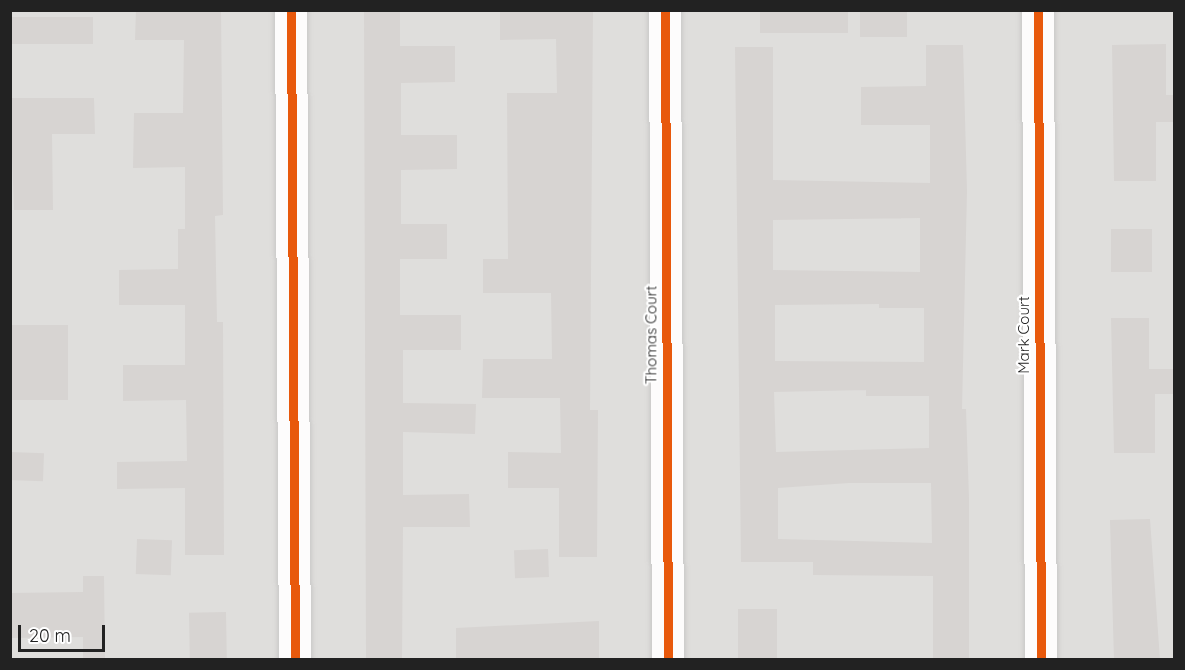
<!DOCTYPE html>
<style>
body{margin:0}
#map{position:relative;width:1185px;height:670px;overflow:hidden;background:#f0eeeb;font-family:Quicksand,sans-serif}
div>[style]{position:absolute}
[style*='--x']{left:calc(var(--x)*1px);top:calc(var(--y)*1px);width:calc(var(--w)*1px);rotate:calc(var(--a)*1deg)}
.residential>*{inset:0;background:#dfdedc;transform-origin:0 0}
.building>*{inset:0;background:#d7d4d2;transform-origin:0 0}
.roads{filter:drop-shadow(0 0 2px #c9c8c7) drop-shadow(0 0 2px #c9c8c7)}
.minor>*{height:32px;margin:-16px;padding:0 16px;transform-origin:16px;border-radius:16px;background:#fdfcfc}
.cycleway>*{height:9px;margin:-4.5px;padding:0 4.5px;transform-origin:4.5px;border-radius:4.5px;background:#e8590c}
span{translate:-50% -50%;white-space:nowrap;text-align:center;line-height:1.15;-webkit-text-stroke:4.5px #fff;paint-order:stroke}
.street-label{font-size:15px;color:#222}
.frame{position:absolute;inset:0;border:12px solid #222;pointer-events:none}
.scale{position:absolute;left:18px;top:625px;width:87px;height:27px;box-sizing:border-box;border:3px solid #222;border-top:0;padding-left:8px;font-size:18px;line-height:21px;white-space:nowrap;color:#222;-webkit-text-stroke:4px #fff;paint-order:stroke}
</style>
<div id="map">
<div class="residential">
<i style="left:11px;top:11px;width:1163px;height:648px"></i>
</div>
<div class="building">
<i style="clip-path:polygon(136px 10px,221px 10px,223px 215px,215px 216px,217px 322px,223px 322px,224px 555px,185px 555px,185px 488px,117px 489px,117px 462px,187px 461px,186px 400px,123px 401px,123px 365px,185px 365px,185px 305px,119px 305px,119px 270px,178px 269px,178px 229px,185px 229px,185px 167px,133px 168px,134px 113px,183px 113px,184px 40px,135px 40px)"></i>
<i style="clip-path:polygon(364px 10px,400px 10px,400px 46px,455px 46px,455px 82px,401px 83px,401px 135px,457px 135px,457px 169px,401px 170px,401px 224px,447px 224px,447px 259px,400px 259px,400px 315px,461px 315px,461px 350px,403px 350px,403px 403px,476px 404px,475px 434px,403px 432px,403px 495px,469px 494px,470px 527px,403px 527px,402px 660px,366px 660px)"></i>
<i style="clip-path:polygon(500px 10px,593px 10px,590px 410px,598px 410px,597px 557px,559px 557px,559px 488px,508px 488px,508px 452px,561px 453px,560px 398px,482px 398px,483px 359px,552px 359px,551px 293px,483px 293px,483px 259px,508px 259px,507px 93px,557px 93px,556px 39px,500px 40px)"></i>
<i style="left:760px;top:10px;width:88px;height:23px"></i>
<i style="left:860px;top:10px;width:47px;height:27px"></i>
<i style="left:93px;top:17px;width:27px;height:83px;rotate:90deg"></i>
<i style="clip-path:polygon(1166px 44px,1166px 95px,1174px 95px,1174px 122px,1156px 122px,1156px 181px,1114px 181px,1112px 45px)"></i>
<i style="clip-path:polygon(evenodd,926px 45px,963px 45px,967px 191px,962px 409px,966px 409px,969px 498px,969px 660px,933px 660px,933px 576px,813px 575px,813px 562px,741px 562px,735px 47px,773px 47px,773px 180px,930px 183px,930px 125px,861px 125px,861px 87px,926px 86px,926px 45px,920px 218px,920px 272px,773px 270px,773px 220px,920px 218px,926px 45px,879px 304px,879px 308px,924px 308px,924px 362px,775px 361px,775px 305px,879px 304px,926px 45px,866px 390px,866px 396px,929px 396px,929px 448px,776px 452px,774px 392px,866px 390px,926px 45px,849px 483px,931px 483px,932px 543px,778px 539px,778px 488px,849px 483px)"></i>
<i style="clip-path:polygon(10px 98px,94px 98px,95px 134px,52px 134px,53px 210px,14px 210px)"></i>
<i style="left:1111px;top:229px;width:41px;height:43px"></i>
<i style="clip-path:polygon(1111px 318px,1149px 318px,1149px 369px,1174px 369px,1174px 394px,1155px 394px,1155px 453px,1114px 453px)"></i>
<i style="left:10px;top:325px;width:58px;height:75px"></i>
<i style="left:10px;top:452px;width:34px;height:28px;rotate:2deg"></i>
<i style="clip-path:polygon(1150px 519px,1160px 660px,1114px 660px,1110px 520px)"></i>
<i style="left:137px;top:539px;width:35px;height:35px;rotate:2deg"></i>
<i style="left:548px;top:549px;width:28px;height:34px;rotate:88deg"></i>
<i style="clip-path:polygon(83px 576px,104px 576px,105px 660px,83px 660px,83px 637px,10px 638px,10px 593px,83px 592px)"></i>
<i style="left:738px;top:609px;width:39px;height:51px"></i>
<i style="left:226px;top:612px;width:48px;height:37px;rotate:89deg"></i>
<i style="clip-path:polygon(599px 621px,599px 660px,456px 660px,456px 628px)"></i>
</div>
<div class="roads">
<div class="minor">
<i style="--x:291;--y:10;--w:650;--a:89.65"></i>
<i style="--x:665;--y:10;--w:650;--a:89.74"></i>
<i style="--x:1038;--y:10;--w:650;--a:89.74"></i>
</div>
</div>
<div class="cycleway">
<i style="--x:291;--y:10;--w:650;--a:89.65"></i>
<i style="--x:665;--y:10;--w:650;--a:89.74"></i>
<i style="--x:1038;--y:10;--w:650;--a:89.74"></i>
</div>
<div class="street-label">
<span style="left:651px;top:335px;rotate:-90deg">Thomas Court</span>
<span style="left:1024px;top:335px;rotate:-90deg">Mark Court</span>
</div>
<div class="frame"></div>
<div class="scale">20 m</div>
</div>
